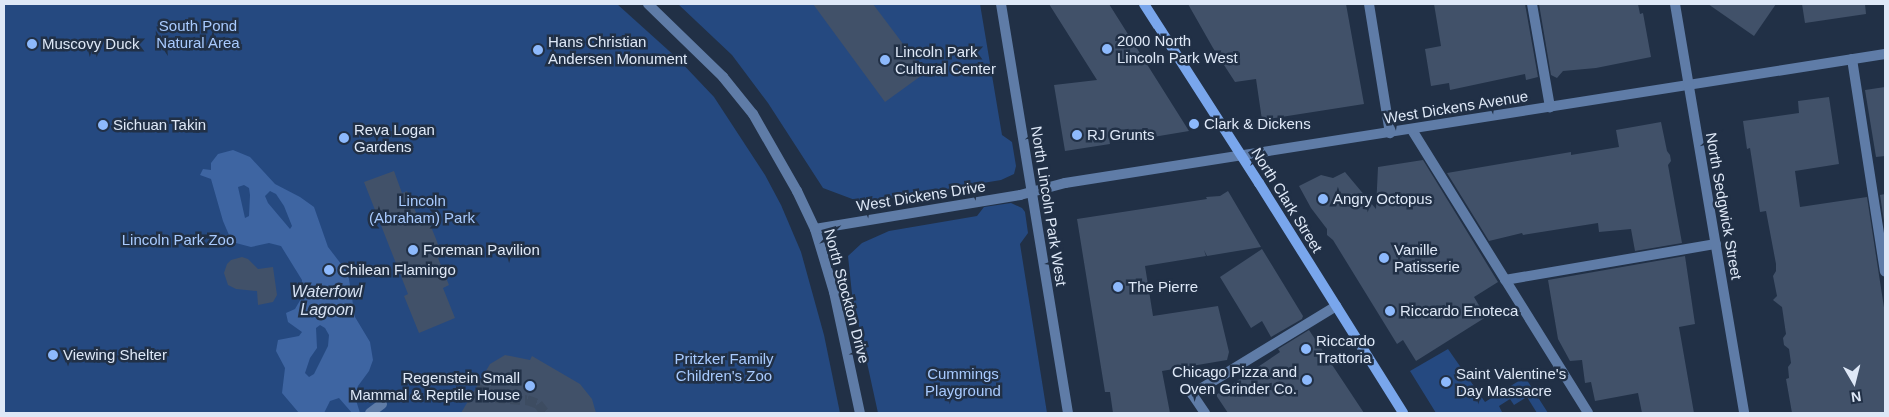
<!DOCTYPE html>
<style>
body{margin:0}
#map{position:relative;width:1889px;height:417px;overflow:hidden;background:#213046;font-family:Arial,sans-serif}
div>[style]{position:absolute}
[style*='--x']{left:calc(var(--x)*1px);top:calc(var(--y)*1px);width:calc(var(--w)*1px);rotate:calc(var(--a)*1deg)}
.green>*{inset:0;background:#254980}
.water>*{inset:0;background:#3e65a2}
.building>*{inset:0;background:#415169}
.pedestrian-tunnel>*{height:10px;margin-top:-5px;transform-origin:0;background:repeating-linear-gradient(90deg,#3d4c61 0 10px,transparent 0 15px)}
.service>*{height:10px;margin:-5px;padding:0 5px;transform-origin:5px;border-radius:5px;background:#5f7ca7}
.pedestrian>*{height:10px;margin:-5px;padding:0 5px;transform-origin:5px;border-radius:5px;background:#5f7ca7}
.minor>*{height:10px;margin:-5px;padding:0 5px;transform-origin:5px;border-radius:5px;background:#5f7ca7}
.tertiary>*{height:10px;margin:-5px;padding:0 5px;transform-origin:5px;border-radius:5px;background:#5f7ca7}
.secondary>*{height:10px;margin:-5px;padding:0 5px;transform-origin:5px;border-radius:5px;background:#79a6ec}
.dots>*{width:14px;height:14px;translate:-50% -50%;box-sizing:border-box;border:2px solid #213046;border-radius:50%}
span{translate:-50% -50%;white-space:nowrap;text-align:center;line-height:1.15;-webkit-text-stroke:5px #213046;paint-order:stroke}
.park-label{font-size:15px;color:#a8cafe}
.poi-label{font-size:15px;color:#dee8f7}
.left{translate:0 -50%;text-align:left}
.right{translate:-100% -50%;text-align:right}
.street-label{font-size:15px;color:#dee8f7}
.water-label{font-size:16px;color:#d6e2f4;font-style:italic}
.frame{position:absolute;inset:0;border:5px solid #dee8f7;pointer-events:none}
.north{position:absolute;left:1829px;top:357px;width:50px;height:50px;-webkit-text-stroke:4px #213046;paint-order:stroke;rotate:172deg;font-size:14px;font-weight:700;line-height:20px;text-align:center;color:#dee8f7}
.north::after{content:'';display:block;margin:auto;width:18px;height:22px;background:#dee8f7;clip-path:polygon(50% 0,100% 100%,50% 72%,0 100%)}
</style>
<div id="map">
<div class="green">
<i style="clip-path:polygon(4px 4px,617px 4px,678px 59px,714px 97px,765px 175px,781px 205px,801px 252px,824px 335px,840px 413px,4px 413px)"></i>
<i style="clip-path:polygon(678px 4px,980px 4px,1002px 135px,1012px 142px,1016px 166px,1014px 174px,1001px 180px,874px 201px,855px 200px,823px 188px,768px 103px,732px 55px)"></i>
<i style="clip-path:polygon(1011px 203px,1022px 208px,1025px 212px,1028px 233px,1020px 244px,1047px 413px,878px 413px,852px 294px,848px 256px,862px 243px,889px 231px,977px 216px,984px 207px)"></i>
<i style="clip-path:polygon(1448px 349px,1485px 402px,1525px 377px,1548px 413px,1537px 413px,1527px 397px,1514px 405px,1510px 399px,1499px 406px,1502px 412px,1500px 413px,1436px 413px,1410px 371px)"></i>
</div>
<div class="water">
<i style="clip-path:polygon(evenodd,233px 150px,250px 157px,275px 184px,300px 197px,314px 207px,328px 247px,348px 273px,355px 317px,370px 342px,373px 360px,369px 371px,358px 386px,355px 397px,360px 413px,352px 413px,339px 398px,330px 401px,324px 413px,299px 413px,282px 393px,285px 368px,276px 351px,278px 340px,299px 336px,302px 332px,288px 322px,286px 313px,295px 309px,302px 297px,302px 280px,281px 246px,269px 243px,251px 247px,232px 242px,223px 221px,211px 179px,200px 175px,203px 169px,211px 170px,211px 163px,218px 154px,233px 150px,244px 185px,249px 188px,250px 195px,249px 216px,245px 218px,238px 187px,244px 185px,233px 150px,270px 191px,276px 194px,284px 206px,292px 226px,290px 229px,268px 203px,265px 196px,270px 191px,233px 150px,320px 325px,325px 328px,329px 335px,328px 346px,314px 374px,309px 377px,305px 373px,310px 358px,317px 348px,316px 328px,320px 325px)"></i>
</div>
<div class="building">
<i style="clip-path:polygon(813px 4px,873px 4px,925px 73px,885px 102px)"></i>
<i style="clip-path:polygon(1049px 4px,1109px 4px,1189px 131px,1147px 138px,1145px 132px,1109px 138px,1110px 144px,1065px 151px,1054px 85px,1097px 80px)"></i>
<i style="clip-path:polygon(1188px 4px,1346px 4px,1364px 104px,1262px 120px,1256px 79px,1235px 82px,1213px 48px)"></i>
<i style="clip-path:polygon(1434px 4px,1525px 4px,1538px 77px,1526px 80px,1525px 74px,1450px 90px,1449px 83px,1431px 86px,1425px 49px,1441px 46px)"></i>
<i style="clip-path:polygon(1539px 4px,1638px 4px,1640px 14px,1643px 13px,1651px 57px,1596px 68px,1563px 71px,1557px 78px,1551px 75px)"></i>
<i style="clip-path:polygon(1708px 4px,1776px 4px,1754px 36px)"></i>
<i style="clip-path:polygon(1802px 4px,1865px 4px,1866px 14px,1805px 23px)"></i>
<i style="clip-path:polygon(1885px 87px,1885px 156px,1876px 157px,1865px 90px)"></i>
<i style="clip-path:polygon(1829px 97px,1839px 164px,1795px 171px,1800px 207px,1867px 197px,1885px 314px,1885px 413px,1792px 413px,1786px 379px,1789px 378px,1788px 367px,1791px 363px,1789px 349px,1784px 345px,1783px 338px,1786px 334px,1782px 307px,1773px 300px,1777px 296px,1773px 276px,1776px 271px,1776px 264px,1766px 211px,1760px 212px,1750px 148px,1747px 149px,1743px 121px,1799px 113px,1798px 101px)"></i>
<i style="clip-path:polygon(1661px 122px,1667px 151px,1670px 155px,1671px 161px,1668px 165px,1682px 243px,1635px 251px,1631px 229px,1599px 232px,1598px 223px,1523px 235px,1522px 233px,1489px 241px,1447px 173px,1571px 152px,1571px 155px,1619px 147px,1616px 130px)"></i>
<i style="clip-path:polygon(1423px 160px,1498px 282px,1474px 297px,1486px 317px,1416px 361px,1403px 340px,1397px 344px,1333px 240px,1327px 235px,1327px 229px,1311px 208px,1299px 186px,1321px 175px,1333px 178px,1345px 172px,1376px 209px,1378px 167px)"></i>
<i style="clip-path:polygon(394px 171px,402px 193px,407px 191px,417px 215px,425px 212px,436px 239px,442px 256px,438px 258px,449px 285px,443px 288px,455px 318px,419px 333px,404px 296px,408px 294px,364px 182px)"></i>
<i style="clip-path:polygon(1228px 191px,1261px 247px,1207px 256px,1204px 250px,1206px 256px,1145px 266px,1153px 316px,1218px 306px,1229px 352px,1227px 360px,1162px 371px,1170px 413px,1113px 413px,1110px 392px,1105px 392px,1077px 219px,1207px 199px,1206px 197px,1220px 196px)"></i>
<i style="clip-path:polygon(1885px 194px,1885px 228px,1880px 195px)"></i>
<i style="clip-path:polygon(1262px 249px,1303px 316px,1302px 319px,1271px 337px,1262px 321px,1251px 328px,1220px 277px)"></i>
<i style="clip-path:polygon(1685px 256px,1695px 324px,1679px 327px,1694px 413px,1642px 413px,1638px 393px,1595px 401px,1591px 382px,1585px 383px,1582px 360px,1570px 361px,1558px 339px,1548px 280px)"></i>
<i style="clip-path:polygon(242px 257px,248px 259px,258px 269px,273px 267px,277px 295px,273px 302px,258px 305px,257px 291px,236px 289px,228px 285px,224px 273px,227px 264px,231px 260px)"></i>
<i style="clip-path:polygon(1309px 330px,1364px 413px,1228px 413px,1216px 395px,1280px 352px,1278px 349px)"></i>
<i style="clip-path:polygon(505px 355px,530px 360px,532px 356px,580px 384px,592px 399px,596px 413px,461px 413px,490px 364px)"></i>
</div>
<div class="pedestrian-tunnel">
<i style="--x:476;--y:388;--w:21;--a:28"></i>
<i style="--x:495;--y:398;--w:32;--a:4"></i>
<i style="--x:527;--y:400;--w:12;--a:20"></i>
<i style="--x:538;--y:404;--w:11;--a:52"></i>
<i style="--x:504;--y:400;--w:23;--a:-85"></i>
</div>
<div class="service">
<i style="--x:1532;--y:4;--w:105;--a:80.1"></i>
<i style="--x:1852;--y:59;--w:215;--a:81.2"></i>
<i style="--x:1412;--y:130;--w:333;--a:58.1"></i>
<i style="--x:1505;--y:280;--w:214;--a:-9.7"></i>
<i style="--x:1205;--y:413;--w:23;--a:-124"></i>
<i style="--x:1192;--y:394;--w:169;--a:-31.4"></i>
</div>
<div class="pedestrian">
<i style="--x:370;--y:413;--w:15;--a:-37"></i>
</div>
<div class="minor">
<i style="--x:648;--y:4;--w:105;--a:44.2"></i>
<i style="--x:723;--y:77;--w:48;--a:51"></i>
<i style="--x:753;--y:114;--w:89;--a:60.3"></i>
<i style="--x:797;--y:191;--w:42;--a:64.7"></i>
<i style="--x:815;--y:229;--w:66;--a:73.2"></i>
<i style="--x:834;--y:292;--w:124;--a:77.9"></i>
<i style="--x:1369;--y:4;--w:131;--a:80.8"></i>
<i style="--x:815;--y:229;--w:208;--a:-9.4"></i>
<i style="--x:1020;--y:195;--w:47;--a:-14.9"></i>
<i style="--x:1065;--y:183;--w:830;--a:-8.94"></i>
</div>
<div class="tertiary">
<i style="--x:1001;--y:4;--w:414;--a:80.7"></i>
<i style="--x:1675;--y:4;--w:415;--a:80.4"></i>
</div>
<div class="secondary">
<i style="--x:1144;--y:4;--w:213;--a:57.3"></i>
<i style="--x:1259;--y:183;--w:271;--a:57.9"></i>
</div>
<div class="dots">
<i style="left:32px;top:44px;background:#8db9fc"></i>
<i style="left:1107px;top:49px;background:#8db9fc"></i>
<i style="left:538px;top:50px;background:#8db9fc"></i>
<i style="left:885px;top:60px;background:#8db9fc"></i>
<i style="left:1194px;top:124px;background:#8db9fc"></i>
<i style="left:103px;top:125px;background:#8db9fc"></i>
<i style="left:1077px;top:135px;background:#8db9fc"></i>
<i style="left:344px;top:138px;background:#8db9fc"></i>
<i style="left:1323px;top:199px;background:#8db9fc"></i>
<i style="left:413px;top:250px;background:#8db9fc"></i>
<i style="left:1384px;top:258px;background:#8db9fc"></i>
<i style="left:329px;top:270px;background:#8db9fc"></i>
<i style="left:1118px;top:287px;background:#8db9fc"></i>
<i style="left:1390px;top:311px;background:#8db9fc"></i>
<i style="left:1306px;top:349px;background:#8db9fc"></i>
<i style="left:53px;top:355px;background:#8db9fc"></i>
<i style="left:1307px;top:380px;background:#8db9fc"></i>
<i style="left:1446px;top:382px;background:#8db9fc"></i>
<i style="left:530px;top:386px;background:#8db9fc"></i>
</div>
<div class="park-label">
<span style="left:198px;top:34px">South Pond<br>Natural Area</span>
<span style="left:422px;top:209px">Lincoln<br>(Abraham) Park</span>
<span style="left:178px;top:240px">Lincoln Park Zoo</span>
<span style="left:724px;top:367px">Pritzker Family<br>Children's Zoo</span>
<span style="left:963px;top:382px">Cummings<br>Playground</span>
</div>
<div class="poi-label">
<span class="left" style="left:1117px;top:49px">2000 North<br>Lincoln Park West</span>
<span class="left" style="left:548px;top:50px">Hans Christian<br>Andersen Monument</span>
<span class="left" style="left:42px;top:44px">Muscovy Duck</span>
<span class="left" style="left:895px;top:60px">Lincoln Park<br>Cultural Center</span>
<span class="left" style="left:1204px;top:124px">Clark &amp; Dickens</span>
<span class="left" style="left:113px;top:125px">Sichuan Takin</span>
<span class="left" style="left:354px;top:138px">Reva Logan<br>Gardens</span>
<span class="left" style="left:1087px;top:135px">RJ Grunts</span>
<span class="left" style="left:1333px;top:199px">Angry Octopus</span>
<span class="left" style="left:1394px;top:258px">Vanille<br>Patisserie</span>
<span class="left" style="left:423px;top:250px">Foreman Pavilion</span>
<span class="left" style="left:339px;top:270px">Chilean Flamingo</span>
<span class="left" style="left:1128px;top:287px">The Pierre</span>
<span class="left" style="left:1400px;top:311px">Riccardo Enoteca</span>
<span class="left" style="left:1316px;top:349px">Riccardo<br>Trattoria</span>
<span class="left" style="left:63px;top:355px">Viewing Shelter</span>
<span class="right" style="left:1297px;top:380px">Chicago Pizza and<br>Oven Grinder Co.</span>
<span class="left" style="left:1456px;top:382px">Saint Valentine's<br>Day Massacre</span>
<span class="right" style="left:520px;top:386px">Regenstein Small<br>Mammal &amp; Reptile House</span>
</div>
<div class="street-label">
<span style="left:1456px;top:107px;rotate:-9deg">West Dickens Avenue</span>
<span style="left:921px;top:196px;rotate:-9deg">West Dickens Drive</span>
<span style="left:1287px;top:200px;rotate:58deg">North Clark Street</span>
<span style="left:1049px;top:206px;rotate:81deg">North Lincoln Park West</span>
<span style="left:1724px;top:206px;rotate:80deg">North Sedgwick Street</span>
<span style="left:847px;top:296px;rotate:75deg">North Stockton Drive</span>
</div>
<div class="water-label">
<span style="left:327px;top:301px">Waterfowl<br>Lagoon</span>
</div>
<div class="frame"></div>
<div class="north">N</div>
</div>
